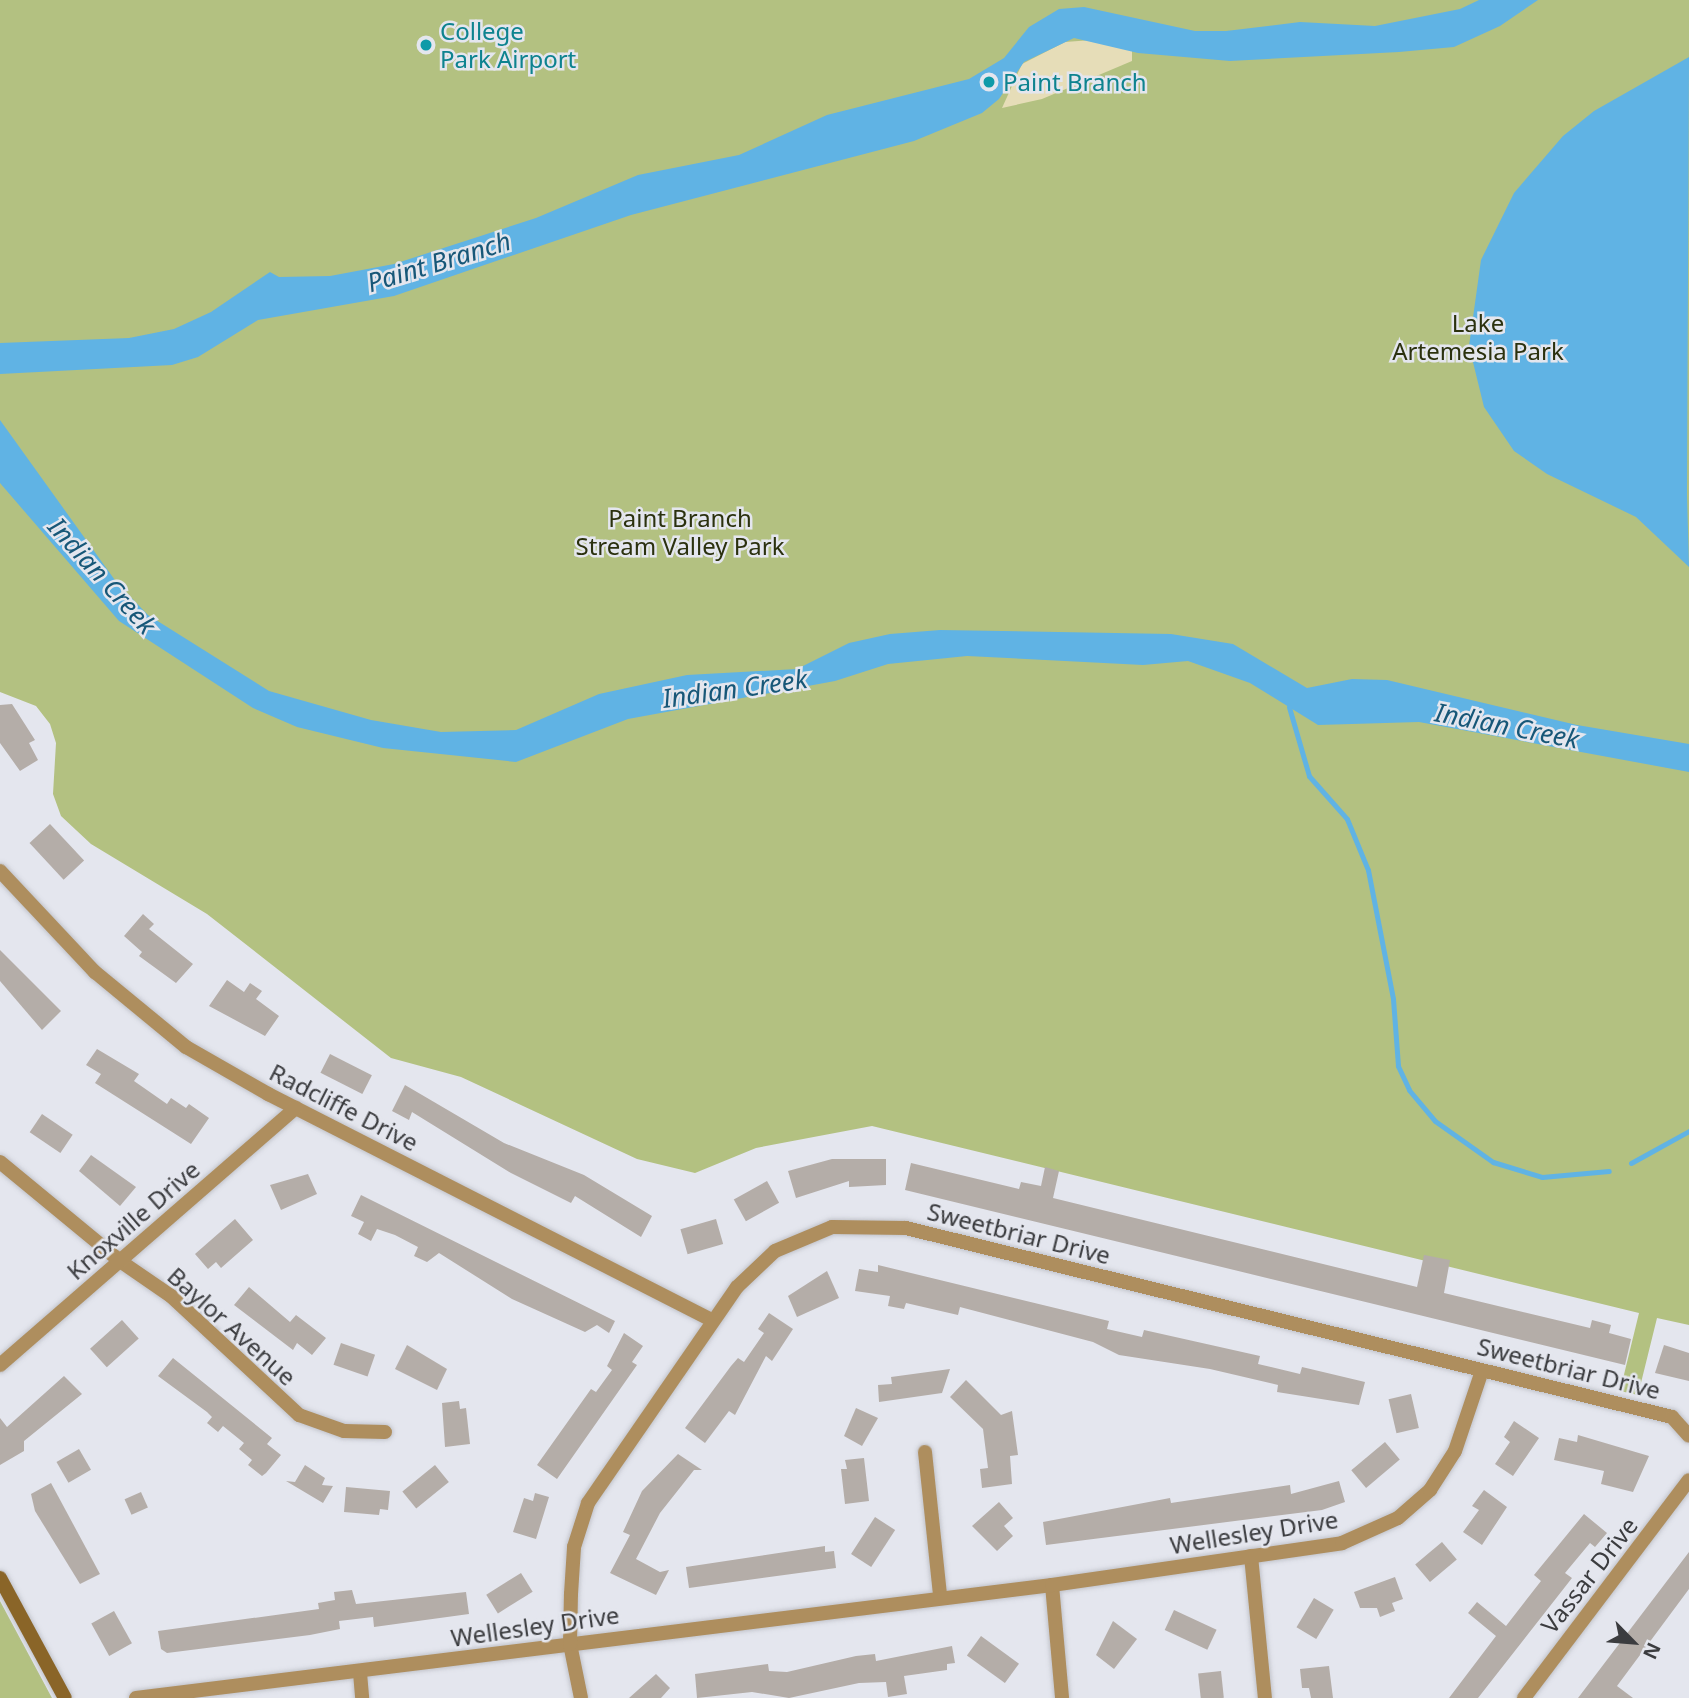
<!DOCTYPE html>
<style>
body{margin:0}
#map{position:relative;width:1689px;height:1698px;overflow:hidden;background:#e4e6ee;font-family:"Noto Sans",sans-serif}
div>[style]{position:absolute}
[style*='--x']{left:calc(var(--x)*1px);top:calc(var(--y)*1px);width:calc(var(--w)*1px);rotate:calc(var(--a)*1deg)}
.green>*{inset:0;background:#b3c181}
.sand>*{inset:0;background:#e6ddb8}
.water>*{inset:0;background:#60b3e4}
.stream>*{height:5px;margin:-2.5px;padding:0 2.5px;transform-origin:2.5px;border-radius:2.5px;background:#60b3e4}
.building>*{inset:0;background:#b4ada8;transform-origin:0 0}
.roads{filter:drop-shadow(0 0 2px #c2c4cb) drop-shadow(0 0 2px #c2c4cb)}
.street>*{height:14px;margin:-7px;padding:0 7px;transform-origin:7px;border-radius:7px;background:#ae8e5e}
.secondary>*{height:14px;margin:-7px;padding:0 7px;transform-origin:7px;border-radius:7px;background:#8a6528}
.dots>*{width:19px;height:19px;translate:-50% -50%;box-sizing:border-box;border:4px solid #e4e6ee;border-radius:50%}
span{translate:-50% -50%;white-space:nowrap;text-align:center;line-height:1.15;-webkit-text-stroke:5px #e4e6ee;paint-order:stroke}
.culture-label{font-size:24px;color:#0d838f}
.left{translate:0 -50%;text-align:left}
.park-label{font-size:24px;color:#2b310e}
.street-label{font-size:24px;color:#3b3c3f}
.water-label{font-size:26px;color:#175778;font-style:italic}
.north{position:absolute;left:1598px;top:1607px;width:70px;height:70px;-webkit-text-stroke:5px #e4e6ee;paint-order:stroke;rotate:115deg;font-size:19px;font-weight:700;line-height:28px;text-align:center;color:#3b3c3f}
.north::after{content:'';display:block;margin:auto;width:24px;height:32px;background:#3b3c3f;clip-path:polygon(50% 0,100% 100%,50% 72%,0 100%)}
</style>
<div id="map">
<div class="green">
<i style="clip-path:polygon(0 0,1689px 0,1689px 1325px,1657px 1318px,1638px 1395px,1620px 1391px,1639px 1313px,872px 1126px,756px 1148px,695px 1173px,637px 1159px,461px 1077px,391px 1058px,207px 914px,91px 844px,61px 816px,53px 794px,56px 743px,50px 724px,36px 706px,0 692px)"></i>
<i style="clip-path:polygon(0 1600px,0 1601px,52px 1698px,0 1698px)"></i>
</div>
<div class="sand">
<i style="clip-path:polygon(1092px 40px,1132px 51px,1132px 61px,1042px 99px,1002px 108px,1022px 64px,1065px 42px)"></i>
</div>
<div class="water">
<i style="clip-path:polygon(1479px 0,1538px 0,1500px 26px,1454px 47px,1399px 52px,1230px 61px,1138px 53px,1074px 38px,1024px 62px,999px 99px,982px 113px,914px 141px,631px 215px,394px 296px,258px 320px,198px 357px,172px 365px,0 374px,0 343px,129px 338px,174px 329px,211px 312px,270px 272px,279px 277px,330px 276px,394px 264px,536px 218px,638px 175px,739px 155px,827px 115px,969px 79px,1004px 58px,1029px 27px,1059px 9px,1084px 7px,1195px 31px,1226px 31px,1300px 22px,1375px 26px,1460px 9px)"></i>
<i style="clip-path:polygon(1689px 57px,1687px 495px,1689px 567px,1636px 517px,1547px 474px,1514px 451px,1484px 407px,1469px 346px,1481px 260px,1514px 193px,1563px 136px,1594px 111px)"></i>
<i style="clip-path:polygon(0 420px,117px 583px,148px 615px,269px 691px,371px 720px,441px 732px,516px 730px,599px 694px,687px 675px,797px 669px,849px 643px,890px 634px,940px 630px,1171px 634px,1233px 644px,1307px 688px,1352px 679px,1387px 680px,1577px 725px,1689px 744px,1689px 772px,1419px 722px,1318px 725px,1250px 683px,1188px 661px,1143px 665px,967px 656px,888px 664px,835px 681px,628px 719px,516px 762px,383px 748px,297px 727px,253px 708px,119px 621px,0 483px)"></i>
</div>
<div class="stream">
<i style="--x:1289;--y:707;--w:72;--a:73.8"></i>
<i style="--x:1309;--y:776;--w:57;--a:48.5"></i>
<i style="--x:1347;--y:819;--w:55;--a:67.6"></i>
<i style="--x:1368;--y:870;--w:131;--a:79"></i>
<i style="--x:1393;--y:999;--w:67;--a:85.7"></i>
<i style="--x:1398;--y:1066;--w:26;--a:65"></i>
<i style="--x:1409;--y:1090;--w:40;--a:50"></i>
<i style="--x:1435;--y:1121;--w:71;--a:35.3"></i>
<i style="--x:1493;--y:1162;--w:51;--a:17"></i>
<i style="--x:1542;--y:1177;--w:67;--a:-5.1"></i>
<i style="--x:1631;--y:1163;--w:66;--a:-28.9"></i>
</div>
<div class="building">
<i style="clip-path:polygon(12px 704px,35px 740px,29px 743px,38px 760px,20px 771px,0 743px,0 705px)"></i>
<i style="left:50px;top:824px;width:50px;height:28px;rotate:47deg"></i>
<i style="clip-path:polygon(143px 914px,154px 924px,149px 929px,193px 964px,176px 983px,139px 956px,142px 952px,124px 936px)"></i>
<i style="clip-path:polygon(0 950px,61px 1011px,42px 1030px,0 981px)"></i>
<i style="clip-path:polygon(227px 980px,244px 992px,250px 983px,262px 991px,256px 999px,279px 1016px,265px 1036px,209px 1006px)"></i>
<i style="clip-path:polygon(97px 1049px,139px 1074px,134px 1081px,167px 1104px,171px 1098px,186px 1108px,189px 1104px,209px 1118px,191px 1144px,95px 1083px,101px 1074px,86px 1065px)"></i>
<i style="left:330px;top:1054px;width:47px;height:21px;rotate:27deg"></i>
<i style="clip-path:polygon(405px 1085px,504px 1143px,584px 1175px,652px 1216px,641px 1237px,575px 1196px,571px 1203px,511px 1173px,412px 1112px,409px 1120px,392px 1111px)"></i>
<i style="left:42px;top:1114px;width:37px;height:22px;rotate:34deg"></i>
<i style="clip-path:polygon(91px 1155px,136px 1187px,120px 1206px,79px 1171px)"></i>
<i style="clip-path:polygon(832px 1159px,886px 1159px,886px 1185px,849px 1187px,849px 1181px,796px 1198px,788px 1171px)"></i>
<i style="clip-path:polygon(911px 1163px,1019px 1189px,1021px 1182px,1041px 1186px,1045px 1167px,1059px 1171px,1053px 1198px,1417px 1287px,1424px 1255px,1450px 1260px,1444px 1293px,1590px 1328px,1592px 1320px,1611px 1325px,1609px 1333px,1631px 1339px,1625px 1365px,905px 1190px)"></i>
<i style="clip-path:polygon(308px 1174px,317px 1194px,281px 1210px,270px 1185px)"></i>
<i style="left:767px;top:1181px;width:25px;height:38px;rotate:61deg"></i>
<i style="clip-path:polygon(361px 1195px,615px 1321px,609px 1333px,597px 1325px,585px 1332px,512px 1299px,439px 1253px,427px 1262px,414px 1256px,418px 1247px,395px 1235px,377px 1229px,371px 1241px,358px 1234px,364px 1222px,351px 1216px)"></i>
<i style="clip-path:polygon(235px 1219px,253px 1240px,221px 1268px,216px 1262px,208px 1269px,195px 1254px)"></i>
<i style="left:716px;top:1219px;width:26px;height:37px;rotate:74deg"></i>
<i style="clip-path:polygon(878px 1265px,1109px 1321px,1107px 1329px,1142px 1337px,1144px 1330px,1260px 1356px,1258px 1364px,1300px 1374px,1302px 1367px,1365px 1382px,1359px 1405px,1277px 1392px,1278px 1385px,1210px 1369px,1119px 1355px,1093px 1342px,960px 1307px,958px 1315px,906px 1303px,904px 1309px,888px 1306px,890px 1296px,855px 1291px,859px 1269px,878px 1272px)"></i>
<i style="clip-path:polygon(827px 1271px,839px 1298px,797px 1317px,788px 1296px)"></i>
<i style="clip-path:polygon(249px 1287px,290px 1322px,296px 1315px,326px 1338px,312px 1355px,297px 1343px,293px 1350px,234px 1305px)"></i>
<i style="clip-path:polygon(769px 1313px,793px 1329px,772px 1361px,766px 1356px,735px 1415px,729px 1411px,705px 1443px,685px 1428px,731px 1366px,738px 1358px,744px 1362px,764px 1333px,758px 1329px)"></i>
<i style="left:122px;top:1320px;width:25px;height:43px;rotate:48deg"></i>
<i style="clip-path:polygon(624px 1333px,643px 1346px,632px 1362px,637px 1365px,557px 1479px,537px 1465px,591px 1389px,596px 1392px,612px 1370px,607px 1366px)"></i>
<i style="left:341px;top:1343px;width:36px;height:23px;rotate:19deg"></i>
<i style="clip-path:polygon(407px 1345px,447px 1369px,437px 1390px,395px 1369px)"></i>
<i style="clip-path:polygon(1664px 1345px,1689px 1353px,1689px 1381px,1655px 1373px)"></i>
<i style="clip-path:polygon(173px 1358px,272px 1438px,267px 1444px,281px 1455px,266px 1473px,262px 1476px,248px 1465px,252px 1460px,239px 1449px,244px 1443px,223px 1426px,218px 1432px,207px 1423px,212px 1417px,207px 1412px,158px 1376px)"></i>
<i style="clip-path:polygon(950px 1369px,942px 1393px,879px 1402px,878px 1385px,892px 1384px,891px 1377px)"></i>
<i style="clip-path:polygon(64px 1376px,82px 1394px,24px 1441px,24px 1451px,0 1465px,0 1418px,7px 1427px)"></i>
<i style="clip-path:polygon(966px 1380px,1001px 1415px,1012px 1411px,1018px 1455px,1010px 1456px,1012px 1484px,982px 1488px,980px 1469px,988px 1468px,983px 1429px,950px 1397px)"></i>
<i style="left:1411px;top:1394px;width:35px;height:23px;rotate:77deg"></i>
<i style="clip-path:polygon(459px 1401px,460px 1409px,466px 1408px,470px 1444px,445px 1447px,442px 1403px)"></i>
<i style="clip-path:polygon(856px 1408px,878px 1418px,862px 1446px,844px 1436px)"></i>
<i style="clip-path:polygon(1514px 1421px,1539px 1438px,1513px 1476px,1495px 1464px,1510px 1442px,1504px 1437px)"></i>
<i style="clip-path:polygon(1578px 1435px,1649px 1456px,1633px 1492px,1601px 1484px,1604px 1471px,1554px 1460px,1559px 1438px,1577px 1442px)"></i>
<i style="left:1385px;top:1442px;width:23px;height:44px;rotate:50deg"></i>
<i style="left:79px;top:1449px;width:24px;height:26px;rotate:60deg"></i>
<i style="clip-path:polygon(678px 1454px,702px 1470px,694px 1470px,660px 1513px,636px 1559px,660px 1572px,669px 1570px,656px 1595px,610px 1573px,630px 1535px,623px 1532px,642px 1491px)"></i>
<i style="clip-path:polygon(864px 1458px,869px 1501px,845px 1504px,841px 1469px,847px 1469px,845px 1460px)"></i>
<i style="clip-path:polygon(305px 1465px,325px 1478px,322px 1485px,333px 1486px,323px 1503px,286px 1481px,295px 1482px)"></i>
<i style="left:435px;top:1465px;width:22px;height:42px;rotate:51deg"></i>
<i style="clip-path:polygon(1339px 1481px,1345px 1502px,1322px 1510px,1046px 1545px,1043px 1522px,1170px 1498px,1171px 1503px,1290px 1485px,1291px 1494px)"></i>
<i style="clip-path:polygon(51px 1483px,100px 1574px,80px 1584px,35px 1511px,31px 1494px)"></i>
<i style="clip-path:polygon(346px 1487px,390px 1491px,388px 1510px,380px 1509px,379px 1515px,344px 1512px)"></i>
<i style="clip-path:polygon(1484px 1490px,1507px 1507px,1482px 1545px,1463px 1532px,1479px 1510px,1472px 1506px)"></i>
<i style="left:141px;top:1492px;width:17px;height:18px;rotate:66deg"></i>
<i style="clip-path:polygon(535px 1493px,549px 1497px,536px 1539px,513px 1532px,524px 1498px,533px 1501px)"></i>
<i style="clip-path:polygon(999px 1502px,1013px 1518px,1004px 1526px,1013px 1536px,997px 1551px,972px 1526px)"></i>
<i style="clip-path:polygon(1584px 1514px,1607px 1533px,1595px 1547px,1590px 1543px,1565px 1573px,1572px 1578px,1478px 1698px,1449px 1698px,1496px 1636px,1468px 1613px,1477px 1602px,1506px 1626px,1541px 1581px,1534px 1575px)"></i>
<i style="left:875px;top:1517px;width:24px;height:44px;rotate:33deg"></i>
<i style="left:1442px;top:1542px;width:23px;height:35px;rotate:50deg"></i>
<i style="clip-path:polygon(825px 1546px,825px 1552px,834px 1551px,836px 1568px,689px 1588px,686px 1567px)"></i>
<i style="clip-path:polygon(1689px 1552px,1689px 1589px,1617px 1686px,1633px 1698px,1578px 1698px)"></i>
<i style="left:521px;top:1573px;width:22px;height:41px;rotate:58deg"></i>
<i style="clip-path:polygon(1395px 1577px,1403px 1599px,1392px 1603px,1395px 1611px,1380px 1617px,1377px 1608px,1360px 1608px,1354px 1592px)"></i>
<i style="clip-path:polygon(352px 1590px,356px 1604px,466px 1592px,469px 1614px,374px 1627px,373px 1617px,339px 1621px,340px 1629px,310px 1635px,167px 1653px,161px 1649px,158px 1631px,319px 1609px,318px 1603px,335px 1600px,334px 1592px)"></i>
<i style="left:1314px;top:1598px;width:23px;height:34px;rotate:31deg"></i>
<i style="left:1174px;top:1610px;width:47px;height:22px;rotate:25deg"></i>
<i style="left:114px;top:1611px;width:37px;height:26px;rotate:61deg"></i>
<i style="clip-path:polygon(1113px 1621px,1137px 1639px,1114px 1669px,1096px 1655px)"></i>
<i style="left:981px;top:1636px;width:47px;height:24px;rotate:36deg"></i>
<i style="clip-path:polygon(952px 1646px,955px 1663px,947px 1664px,947px 1670px,904px 1676px,907px 1694px,888px 1697px,886px 1682px,859px 1683px,789px 1698px,752px 1692px,697px 1698px,695px 1674px,768px 1664px,769px 1671px,787px 1672px,856px 1656px,875px 1654px,876px 1661px)"></i>
<i style="clip-path:polygon(1329px 1666px,1333px 1698px,1311px 1698px,1309px 1688px,1302px 1688px,1300px 1669px)"></i>
<i style="left:1221px;top:1671px;width:27px;height:23px;rotate:84deg"></i>
<i style="clip-path:polygon(656px 1674px,670px 1688px,661px 1698px,629px 1698px)"></i>
</div>
<div class="roads">
<div class="street">
<i style="--x:0;--y:871;--w:139;--a:46.8"></i>
<i style="--x:95;--y:972;--w:118;--a:39.5"></i>
<i style="--x:186;--y:1047;--w:95;--a:29.8"></i>
<i style="--x:268;--y:1094;--w:498;--a:27"></i>
<i style="--x:0;--y:1162;--w:156;--a:39.5"></i>
<i style="--x:120;--y:1261;--w:62;--a:34.5"></i>
<i style="--x:171;--y:1296;--w:175;--a:42.9"></i>
<i style="--x:299;--y:1415;--w:48;--a:19.6"></i>
<i style="--x:344;--y:1431;--w:41;--a:1.4"></i>
<i style="--x:0;--y:1365;--w:392;--a:-41"></i>
<i style="--x:925;--y:1452;--w:144;--a:84"></i>
<i style="--x:1251;--y:1556;--w:143;--a:84.4"></i>
<i style="--x:1052;--y:1585;--w:113;--a:84.9"></i>
<i style="--x:360;--y:1673;--w:25;--a:85"></i>
<i style="--x:136;--y:1698;--w:923;--a:-7.03"></i>
<i style="--x:1052;--y:1585;--w:293;--a:-8.2"></i>
<i style="--x:1342;--y:1543;--w:61;--a:-24.1"></i>
<i style="--x:1398;--y:1518;--w:43;--a:-41.2"></i>
<i style="--x:1430;--y:1490;--w:46;--a:-57.3"></i>
<i style="--x:1455;--y:1451;--w:84;--a:-71.4"></i>
<i style="--x:581;--y:1698;--w:55;--a:-101.5"></i>
<i style="--x:570;--y:1644;--w:50;--a:-88.9"></i>
<i style="--x:571;--y:1594;--w:47;--a:-86.3"></i>
<i style="--x:574;--y:1547;--w:46;--a:-72.3"></i>
<i style="--x:588;--y:1503;--w:262;--a:-55.4"></i>
<i style="--x:737;--y:1287;--w:52;--a:-43.5"></i>
<i style="--x:775;--y:1251;--w:62;--a:-22.8"></i>
<i style="--x:832;--y:1227;--w:74;--a:0.8"></i>
<i style="--x:906;--y:1228;--w:789;--a:13.86"></i>
<i style="--x:1672;--y:1417;--w:25;--a:48"></i>
<i style="--x:1524;--y:1698;--w:273;--a:-52.9"></i>
</div>
<div class="secondary">
<i style="--x:0;--y:1578;--w:136;--a:61.6"></i>
</div>
</div>
<div class="dots">
<i style="left:426px;top:45px;background:#0f9aa8"></i>
<i style="left:989px;top:82px;background:#0f9aa8"></i>
</div>
<div class="culture-label">
<span class="left" style="left:440px;top:45px">College<br>Park Airport</span>
<span class="left" style="left:1003px;top:82px">Paint Branch</span>
</div>
<div class="park-label">
<span style="left:1478px;top:337px">Lake<br>Artemesia Park</span>
<span style="left:680px;top:532px">Paint Branch<br>Stream Valley Park</span>
</div>
<div class="street-label">
<span style="left:344px;top:1107px;rotate:27deg">Radcliffe Drive</span>
<span style="left:133px;top:1220px;rotate:-41deg">Knoxville Drive</span>
<span style="left:1019px;top:1233px;rotate:14deg">Sweetbriar Drive</span>
<span style="left:232px;top:1326px;rotate:42deg">Baylor Avenue</span>
<span style="left:1569px;top:1368px;rotate:14deg">Sweetbriar Drive</span>
<span style="left:1254px;top:1532px;rotate:-9deg">Wellesley Drive</span>
<span style="left:1589px;top:1575px;rotate:-52deg">Vassar Drive</span>
<span style="left:535px;top:1626px;rotate:-8deg">Wellesley Drive</span>
</div>
<div class="water-label">
<span style="left:439px;top:262px;rotate:-17deg">Paint Branch</span>
<span style="left:102px;top:576px;rotate:48deg">Indian Creek</span>
<span style="left:735px;top:689px;rotate:-8deg">Indian Creek</span>
<span style="left:1507px;top:726px;rotate:11deg">Indian Creek</span>
</div>
<div class="north">N</div>
</div>
